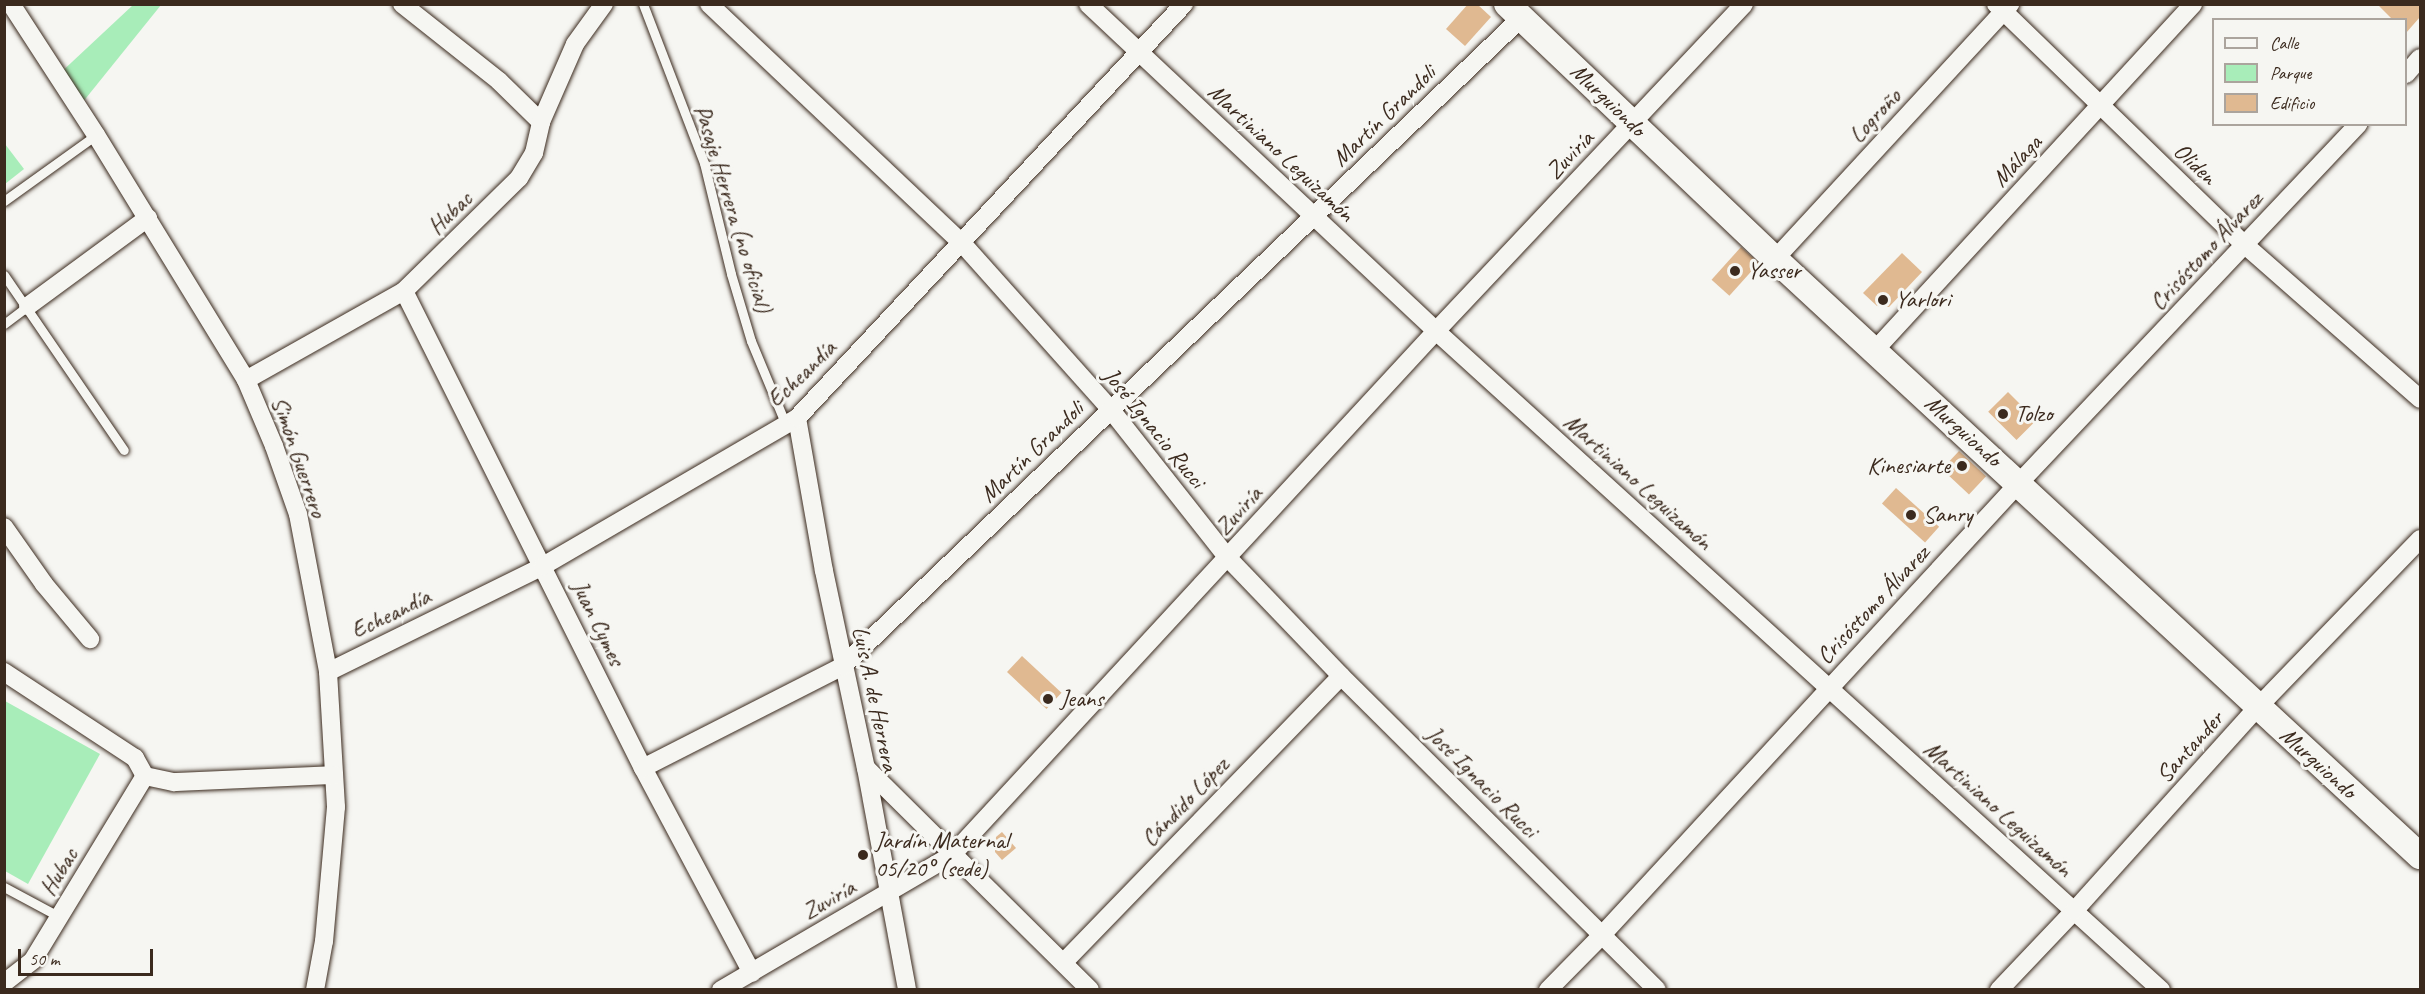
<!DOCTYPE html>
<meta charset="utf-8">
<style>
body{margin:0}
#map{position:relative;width:2425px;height:994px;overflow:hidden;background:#f6f6f2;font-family:Caveat,sans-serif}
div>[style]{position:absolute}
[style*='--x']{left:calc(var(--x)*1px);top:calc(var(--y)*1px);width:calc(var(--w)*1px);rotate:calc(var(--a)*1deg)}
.green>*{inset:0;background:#a8edb9}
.building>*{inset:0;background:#e0b991;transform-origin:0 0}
.roads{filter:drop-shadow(0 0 2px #3b2a1e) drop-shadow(0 0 2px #3b2a1e)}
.lane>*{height:9px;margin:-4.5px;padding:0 4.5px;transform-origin:4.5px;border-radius:4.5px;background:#f6f6f2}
.street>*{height:18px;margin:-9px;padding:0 9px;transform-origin:9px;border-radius:9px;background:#f6f6f2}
.secondary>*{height:26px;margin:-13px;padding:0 13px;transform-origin:13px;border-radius:13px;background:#f6f6f2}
.dots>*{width:16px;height:16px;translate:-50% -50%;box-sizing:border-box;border:3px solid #f6f6f2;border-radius:50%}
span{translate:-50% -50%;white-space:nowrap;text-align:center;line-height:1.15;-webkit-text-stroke:6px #f6f6f2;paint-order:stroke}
.street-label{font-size:24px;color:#3b2a1e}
.poi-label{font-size:24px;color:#3b2a1e}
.left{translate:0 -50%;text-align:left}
.right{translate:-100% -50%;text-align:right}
.frame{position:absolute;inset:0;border:6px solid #3b2a1e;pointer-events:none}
.legend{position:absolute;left:2212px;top:18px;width:195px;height:108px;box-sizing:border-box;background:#f6f6f2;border:2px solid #aba49d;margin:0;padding:8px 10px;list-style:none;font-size:18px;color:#3b2a1e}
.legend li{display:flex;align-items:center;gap:12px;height:30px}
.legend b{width:30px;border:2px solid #aba49d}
.scale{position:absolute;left:18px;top:949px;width:135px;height:27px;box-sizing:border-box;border:3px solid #3b2a1e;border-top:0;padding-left:8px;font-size:18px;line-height:21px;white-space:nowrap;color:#3b2a1e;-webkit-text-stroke:4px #f6f6f2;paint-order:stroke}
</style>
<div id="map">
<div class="green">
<i style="clip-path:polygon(133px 5px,161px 5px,78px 108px,57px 76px)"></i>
<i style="clip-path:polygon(5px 144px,24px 169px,5px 184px,4px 184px)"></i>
<i style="clip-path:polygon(5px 701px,100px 754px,28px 884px,5px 871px)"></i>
</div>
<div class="building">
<i style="clip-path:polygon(1468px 4px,1477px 4px,1491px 17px,1465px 46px,1446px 29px)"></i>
<i style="clip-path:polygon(2377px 4px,2420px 4px,2420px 17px,2406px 33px,2406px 20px,2393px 20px)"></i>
<i style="left:1741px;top:247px;width:24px;height:44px;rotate:42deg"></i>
<i style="clip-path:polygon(1902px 253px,1922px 272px,1889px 307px,1877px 306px,1863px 293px)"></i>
<i style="left:2008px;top:392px;width:40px;height:28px;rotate:45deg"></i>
<i style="left:1959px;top:451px;width:37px;height:25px;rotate:43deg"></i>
<i style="left:1896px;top:488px;width:58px;height:21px;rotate:42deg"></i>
<i style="left:1022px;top:656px;width:54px;height:22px;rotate:43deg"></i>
<i style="clip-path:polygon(1002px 832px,1016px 848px,1002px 860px,995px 852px,996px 837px)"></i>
</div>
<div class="roads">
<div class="lane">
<i style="--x:643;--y:4;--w:170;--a:69"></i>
<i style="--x:704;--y:163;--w:114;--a:76.3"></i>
<i style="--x:731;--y:274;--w:70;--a:73.4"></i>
<i style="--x:751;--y:341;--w:91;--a:67.4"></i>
<i style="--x:4;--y:201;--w:113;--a:-35.7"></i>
<i style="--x:4;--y:275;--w:212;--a:55.6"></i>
<i style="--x:4;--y:324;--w:30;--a:-37"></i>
<i style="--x:4;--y:887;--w:64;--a:28.2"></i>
</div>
<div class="street">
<i style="--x:11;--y:4;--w:156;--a:57"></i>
<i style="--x:96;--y:135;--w:287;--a:58.5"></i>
<i style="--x:246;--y:380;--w:72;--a:67"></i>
<i style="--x:274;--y:446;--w:72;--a:70.6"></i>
<i style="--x:298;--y:514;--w:161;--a:79.2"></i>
<i style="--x:328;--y:672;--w:135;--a:86.6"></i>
<i style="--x:336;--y:807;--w:135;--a:95.1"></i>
<i style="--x:324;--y:941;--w:50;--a:100.4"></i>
<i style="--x:402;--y:4;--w:124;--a:38.4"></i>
<i style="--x:499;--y:81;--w:59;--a:44.3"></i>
<i style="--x:709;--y:4;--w:347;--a:43.4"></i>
<i style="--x:961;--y:242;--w:225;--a:48.2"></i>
<i style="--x:1111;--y:410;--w:189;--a:51.7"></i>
<i style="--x:1228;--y:558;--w:163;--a:46.2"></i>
<i style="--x:1341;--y:676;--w:445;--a:44.8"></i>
<i style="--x:1088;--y:4;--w:478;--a:43.2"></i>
<i style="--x:1436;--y:331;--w:980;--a:42.27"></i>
<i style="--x:1996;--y:4;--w:347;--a:44.1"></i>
<i style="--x:2245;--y:245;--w:233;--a:41.3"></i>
<i style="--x:2406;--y:74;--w:21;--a:-49"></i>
<i style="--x:1775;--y:259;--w:347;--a:-47.3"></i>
<i style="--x:404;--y:291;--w:534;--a:63.39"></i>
<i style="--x:643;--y:768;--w:232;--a:62"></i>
<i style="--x:28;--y:306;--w:149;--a:-36.3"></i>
<i style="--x:1875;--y:350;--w:470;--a:-47.4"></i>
<i style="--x:246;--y:380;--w:181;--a:-29.4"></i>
<i style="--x:404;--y:291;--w:161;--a:-44.5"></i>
<i style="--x:519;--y:178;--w:29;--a:-59"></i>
<i style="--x:534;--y:153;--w:32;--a:-77"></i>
<i style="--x:541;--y:122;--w:85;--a:-66.4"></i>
<i style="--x:575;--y:44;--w:49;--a:-54.1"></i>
<i style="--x:797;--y:418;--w:155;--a:80"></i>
<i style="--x:824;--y:571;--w:201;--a:78"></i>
<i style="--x:866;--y:768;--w:226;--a:79.5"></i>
<i style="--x:4;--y:527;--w:70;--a:54.9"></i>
<i style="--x:44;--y:584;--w:72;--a:50.1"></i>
<i style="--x:4;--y:672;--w:157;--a:33.3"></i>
<i style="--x:135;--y:758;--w:21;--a:61"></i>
<i style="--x:328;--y:672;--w:240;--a:-26.2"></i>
<i style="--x:543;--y:566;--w:294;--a:-30.2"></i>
<i style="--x:797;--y:418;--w:567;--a:-46.93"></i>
<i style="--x:643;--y:768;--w:225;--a:-27"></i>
<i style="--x:843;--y:666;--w:938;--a:-43.7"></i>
<i style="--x:866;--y:768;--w:315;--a:44.7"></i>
<i style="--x:145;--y:776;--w:30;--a:12"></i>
<i style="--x:174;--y:782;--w:160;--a:-2.5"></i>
<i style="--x:1064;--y:962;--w:398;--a:-45.9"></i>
<i style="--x:4;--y:983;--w:37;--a:-38"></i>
<i style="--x:33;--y:960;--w:215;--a:-58.7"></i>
<i style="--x:721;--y:990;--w:268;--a:-30.3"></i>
<i style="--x:952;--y:855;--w:713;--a:-47.27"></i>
<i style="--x:1436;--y:331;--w:449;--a:-46.7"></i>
<i style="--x:1548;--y:990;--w:77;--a:-45.5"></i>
<i style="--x:1602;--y:935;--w:615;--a:-47.31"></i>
<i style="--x:2019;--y:483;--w:494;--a:-46.6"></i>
<i style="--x:1999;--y:990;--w:109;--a:-46.5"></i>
<i style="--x:2074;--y:911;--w:273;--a:-48"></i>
<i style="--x:2257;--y:708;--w:235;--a:-46"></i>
</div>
<div class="secondary">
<i style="--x:1507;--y:4;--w:370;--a:43.6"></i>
<i style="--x:1775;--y:259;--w:879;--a:42.79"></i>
</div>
</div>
<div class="dots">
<i style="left:1735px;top:271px;background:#3b2a1e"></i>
<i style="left:1883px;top:300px;background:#3b2a1e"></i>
<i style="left:2003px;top:414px;background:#3b2a1e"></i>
<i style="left:1962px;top:466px;background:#3b2a1e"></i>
<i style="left:1911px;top:515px;background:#3b2a1e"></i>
<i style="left:1048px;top:699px;background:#3b2a1e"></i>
<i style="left:863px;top:855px;background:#3b2a1e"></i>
</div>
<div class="street-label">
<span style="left:1608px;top:100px;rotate:44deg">Murguiondo</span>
<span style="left:1384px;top:116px;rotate:-44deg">Martín Grandoli</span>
<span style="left:1875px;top:116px;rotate:-47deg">Logroño</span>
<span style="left:1281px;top:153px;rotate:43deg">Martiniano Leguizamón</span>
<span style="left:1570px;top:155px;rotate:-46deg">Zuviría</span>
<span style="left:2017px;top:161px;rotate:-47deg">Málaga</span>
<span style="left:2195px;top:164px;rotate:43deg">Oliden</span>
<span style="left:733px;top:209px;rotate:73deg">Pasaje Herrera (no oficial)</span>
<span style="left:450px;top:213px;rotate:-44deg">Hubac</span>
<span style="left:2206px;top:251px;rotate:-47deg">Crisóstomo Álvarez</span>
<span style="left:802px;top:374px;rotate:-44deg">Echeandía</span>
<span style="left:1154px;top:428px;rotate:51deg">José Ignacio Rucci</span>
<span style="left:1963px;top:431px;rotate:42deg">Murguiondo</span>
<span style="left:1032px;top:452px;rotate:-44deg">Martín Grandoli</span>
<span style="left:299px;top:457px;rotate:71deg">Simón Guerrero</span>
<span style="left:1638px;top:482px;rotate:42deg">Martiniano Leguizamón</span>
<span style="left:1239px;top:511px;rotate:-48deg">Zuviría</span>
<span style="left:1873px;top:605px;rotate:-47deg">Crisóstomo Álvarez</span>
<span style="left:391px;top:614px;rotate:-26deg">Echeandía</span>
<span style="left:598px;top:623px;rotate:64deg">Juan Cymes</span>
<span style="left:875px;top:699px;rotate:78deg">Luis A. de Herrera</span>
<span style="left:2190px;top:747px;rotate:-48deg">Santander</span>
<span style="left:2318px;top:763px;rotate:42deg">Murguiondo</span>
<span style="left:1482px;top:782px;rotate:45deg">José Ignacio Rucci</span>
<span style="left:1185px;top:802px;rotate:-46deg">Cándido López</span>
<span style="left:1998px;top:809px;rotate:42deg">Martiniano Leguizamón</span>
<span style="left:59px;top:872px;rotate:-59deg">Hubac</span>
<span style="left:829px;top:900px;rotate:-30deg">Zuviría</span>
</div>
<div class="poi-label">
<span class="left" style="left:1747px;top:271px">Yasser</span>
<span class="left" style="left:1895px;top:300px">Yarlori</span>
<span class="left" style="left:2015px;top:414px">Tolzo</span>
<span class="right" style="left:1950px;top:466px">Kinesiarte</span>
<span class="left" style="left:1923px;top:515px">Sanry</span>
<span class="left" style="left:1060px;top:699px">Jeans</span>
<span class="left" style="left:875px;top:855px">Jardín Maternal<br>05/20° (sede)</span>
</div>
<div class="frame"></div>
<ul class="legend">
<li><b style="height:8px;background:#f6f6f2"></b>Calle</li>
<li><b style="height:16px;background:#a8edb9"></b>Parque</li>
<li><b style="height:16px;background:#e0b991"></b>Edificio</li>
</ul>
<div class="scale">50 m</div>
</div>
